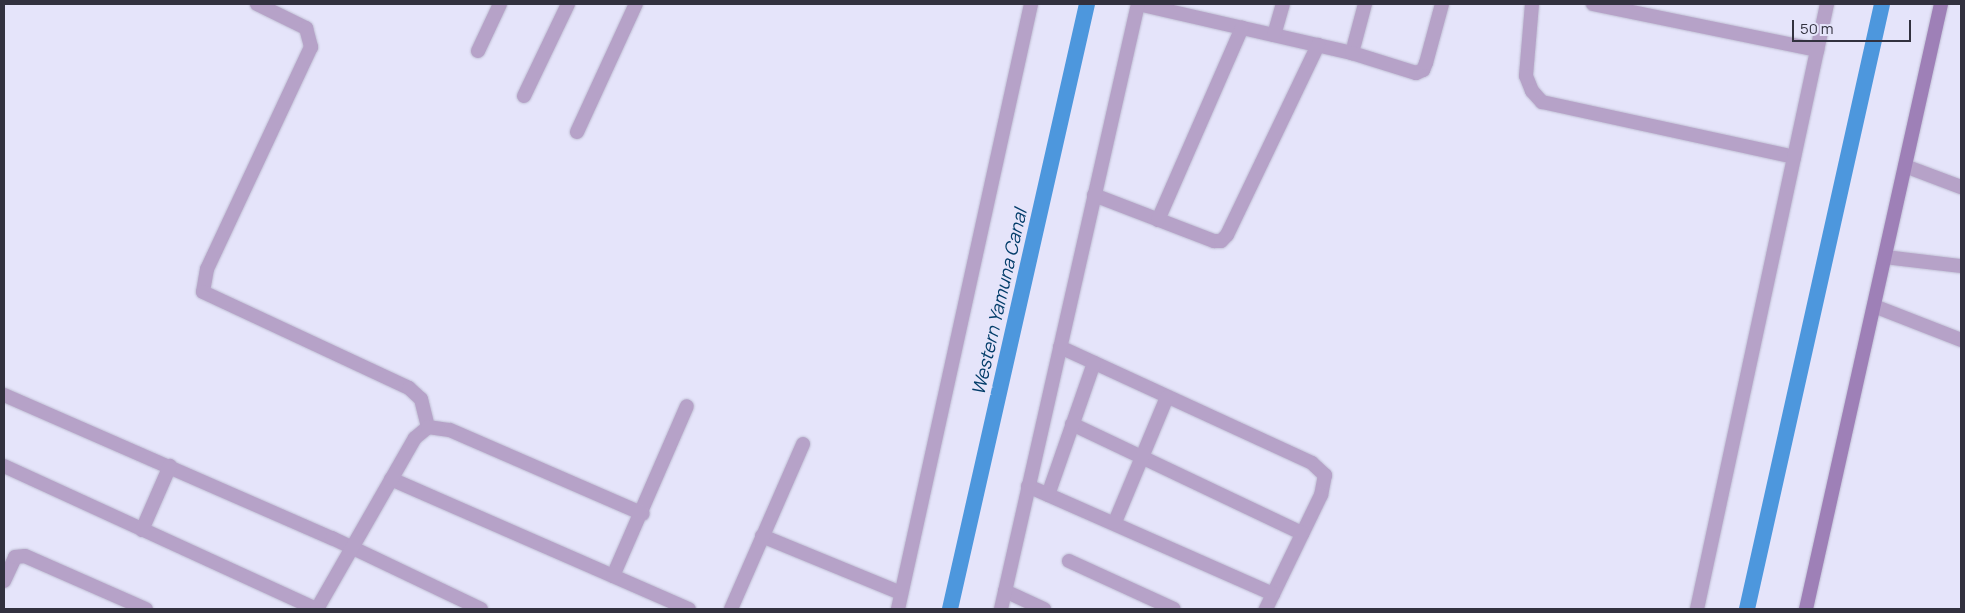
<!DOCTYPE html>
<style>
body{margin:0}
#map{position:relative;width:1965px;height:613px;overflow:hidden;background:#e5e4fa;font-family:Manrope,sans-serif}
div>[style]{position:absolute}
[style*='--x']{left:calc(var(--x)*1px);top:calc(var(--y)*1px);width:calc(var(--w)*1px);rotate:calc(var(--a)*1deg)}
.canal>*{height:16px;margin:-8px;padding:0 8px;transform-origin:8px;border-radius:8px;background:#4d97dd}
.roads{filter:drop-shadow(0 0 1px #c1c0d5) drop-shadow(0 0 1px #c1c0d5)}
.minor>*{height:14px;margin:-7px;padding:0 7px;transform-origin:7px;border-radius:7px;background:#b6a2c8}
.secondary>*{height:14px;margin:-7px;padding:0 7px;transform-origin:7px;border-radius:7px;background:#9e80b7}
span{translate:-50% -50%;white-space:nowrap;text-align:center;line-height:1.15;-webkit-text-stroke:5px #e5e4fa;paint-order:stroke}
.water-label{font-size:18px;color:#033d6a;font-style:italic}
.frame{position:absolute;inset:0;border:5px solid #32313f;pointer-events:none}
.scale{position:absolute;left:1792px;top:20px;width:119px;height:22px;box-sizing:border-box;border:2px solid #32313f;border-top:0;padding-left:6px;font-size:15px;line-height:18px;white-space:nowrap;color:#32313f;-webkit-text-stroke:4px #e5e4fa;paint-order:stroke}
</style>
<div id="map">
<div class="canal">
<i style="--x:950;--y:609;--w:620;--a:-77.24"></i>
<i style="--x:1747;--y:609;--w:620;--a:-77.42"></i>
</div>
<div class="roads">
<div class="minor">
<i style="--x:257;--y:4;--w:55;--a:26.1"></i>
<i style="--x:306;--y:28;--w:20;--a:75"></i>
<i style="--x:311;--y:47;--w:245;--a:115.1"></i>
<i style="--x:207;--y:269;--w:23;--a:100"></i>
<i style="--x:203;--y:292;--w:227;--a:25"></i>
<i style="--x:409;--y:388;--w:16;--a:43"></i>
<i style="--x:421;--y:399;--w:29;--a:76"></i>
<i style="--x:1138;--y:4;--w:220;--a:12.9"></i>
<i style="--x:1365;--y:4;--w:51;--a:104.9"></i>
<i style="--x:1352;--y:53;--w:67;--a:17.4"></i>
<i style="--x:1416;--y:73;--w:8;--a:-23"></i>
<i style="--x:1423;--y:70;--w:8;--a:-67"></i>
<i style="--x:1426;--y:63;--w:61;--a:-74.8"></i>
<i style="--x:1532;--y:4;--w:72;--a:94.8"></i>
<i style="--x:1526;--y:76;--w:16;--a:68"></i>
<i style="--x:1532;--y:91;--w:15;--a:48"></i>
<i style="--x:1542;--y:102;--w:258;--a:12.3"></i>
<i style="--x:1593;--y:4;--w:229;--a:11.6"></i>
<i style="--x:1274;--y:35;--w:32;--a:-74"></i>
<i style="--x:478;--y:51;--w:52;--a:-64.9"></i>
<i style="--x:524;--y:96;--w:102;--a:-64.4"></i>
<i style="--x:577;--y:132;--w:141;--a:-65.3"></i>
<i style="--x:1905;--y:166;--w:60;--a:20.6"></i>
<i style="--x:1094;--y:195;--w:129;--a:21"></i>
<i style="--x:1214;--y:241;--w:7;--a:0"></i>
<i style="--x:1221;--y:241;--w:8;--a:-45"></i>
<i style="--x:1227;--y:235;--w:211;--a:-64.4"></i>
<i style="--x:1158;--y:220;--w:210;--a:-66.4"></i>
<i style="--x:1885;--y:257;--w:77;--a:6.8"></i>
<i style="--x:1874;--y:306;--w:93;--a:21.3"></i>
<i style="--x:1060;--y:347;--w:277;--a:24.7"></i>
<i style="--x:1312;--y:463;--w:18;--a:43"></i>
<i style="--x:1325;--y:475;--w:20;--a:101"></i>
<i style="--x:1321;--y:495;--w:127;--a:115.8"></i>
<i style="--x:4;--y:395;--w:358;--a:23.6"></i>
<i style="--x:332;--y:538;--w:165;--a:25.5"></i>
<i style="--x:1072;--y:424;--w:255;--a:25.4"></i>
<i style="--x:4;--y:466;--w:343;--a:24.6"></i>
<i style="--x:391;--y:479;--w:325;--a:23.6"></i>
<i style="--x:1028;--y:486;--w:268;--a:23.8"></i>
<i style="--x:1048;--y:495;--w:140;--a:-70.8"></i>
<i style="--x:1115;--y:522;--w:135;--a:-67.4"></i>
<i style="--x:142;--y:530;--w:70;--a:-66.4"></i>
<i style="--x:762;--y:536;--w:150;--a:22.3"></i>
<i style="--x:1069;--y:561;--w:115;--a:24.6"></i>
<i style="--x:613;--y:576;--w:185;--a:-66.5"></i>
<i style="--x:4;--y:581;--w:26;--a:-65"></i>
<i style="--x:15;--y:557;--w:10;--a:-6"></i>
<i style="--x:25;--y:556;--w:132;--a:23.7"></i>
<i style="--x:1005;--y:591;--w:43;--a:24.8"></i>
<i style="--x:317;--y:609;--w:197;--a:-60.2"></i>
<i style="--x:415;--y:438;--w:17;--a:-40"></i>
<i style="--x:428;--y:427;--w:22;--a:8"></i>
<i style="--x:450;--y:430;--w:210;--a:23.5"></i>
<i style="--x:731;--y:609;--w:180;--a:-66.4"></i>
<i style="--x:898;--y:609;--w:619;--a:-77.6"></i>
<i style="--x:1001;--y:609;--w:620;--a:-77.24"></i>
<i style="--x:1697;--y:609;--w:619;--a:-77.87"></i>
</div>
<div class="secondary">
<i style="--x:1806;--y:609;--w:620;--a:-77.42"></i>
</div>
</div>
<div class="water-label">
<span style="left:999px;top:302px;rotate:-77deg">Western Yamuna Canal</span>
</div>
<div class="frame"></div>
<div class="scale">50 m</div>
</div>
